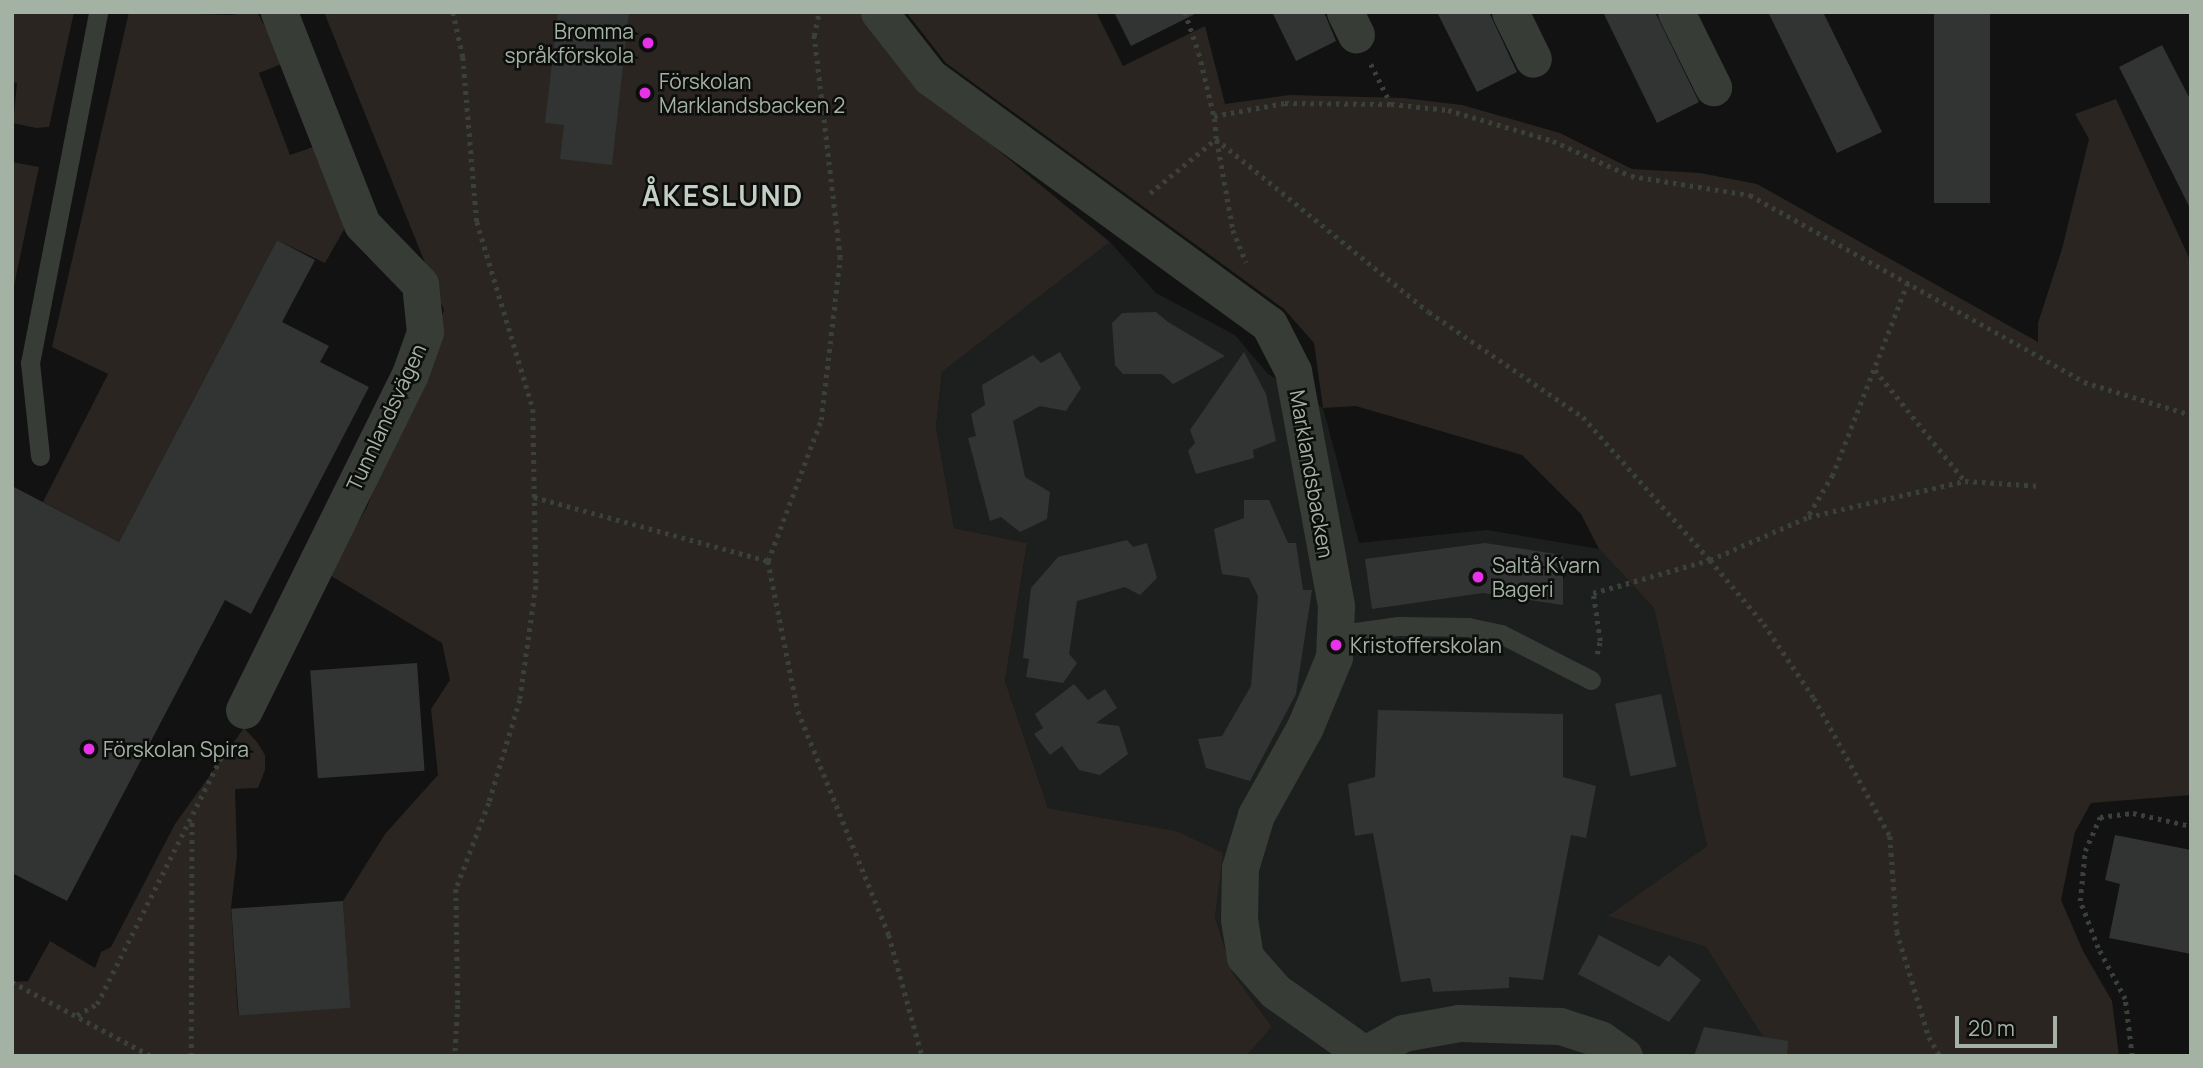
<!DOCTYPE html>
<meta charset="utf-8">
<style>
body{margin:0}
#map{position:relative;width:2203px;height:1068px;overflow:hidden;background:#111211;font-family:Manrope,sans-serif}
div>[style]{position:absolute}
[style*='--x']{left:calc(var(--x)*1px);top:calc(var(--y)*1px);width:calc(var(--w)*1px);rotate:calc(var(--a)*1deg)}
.built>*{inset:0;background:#1d1f1e}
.green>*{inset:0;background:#2a2521}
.building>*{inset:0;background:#313432;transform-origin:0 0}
.path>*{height:4.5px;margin-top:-2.25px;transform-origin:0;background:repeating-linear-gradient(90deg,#3a403a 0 3.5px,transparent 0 8.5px)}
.service>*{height:19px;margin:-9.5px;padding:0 9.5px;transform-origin:9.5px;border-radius:9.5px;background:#373c37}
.minor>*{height:37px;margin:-18.5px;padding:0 18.5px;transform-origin:18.5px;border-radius:18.5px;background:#373c37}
.dots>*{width:19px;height:19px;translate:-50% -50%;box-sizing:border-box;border:4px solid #0c0d0c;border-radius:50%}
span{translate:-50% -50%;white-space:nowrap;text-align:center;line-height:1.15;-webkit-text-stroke:5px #0c0d0c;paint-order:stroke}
.poi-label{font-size:21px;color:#a3b2a3}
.right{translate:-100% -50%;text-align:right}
.left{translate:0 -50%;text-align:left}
.street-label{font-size:21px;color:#a3b2a3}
.district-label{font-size:28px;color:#c3cfc4;font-weight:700;letter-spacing:2px}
.frame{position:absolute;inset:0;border:14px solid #a3b2a3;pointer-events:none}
.scale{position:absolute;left:1955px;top:1016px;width:102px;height:32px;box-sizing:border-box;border:4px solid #a3b2a3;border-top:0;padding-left:9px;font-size:21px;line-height:24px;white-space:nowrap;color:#a3b2a3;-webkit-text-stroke:5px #0c0d0c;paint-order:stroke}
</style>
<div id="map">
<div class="built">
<i style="clip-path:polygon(1110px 242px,1156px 293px,1235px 335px,1268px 374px,1323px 408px,1359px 543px,1487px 530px,1599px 549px,1654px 608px,1707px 846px,1609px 916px,1706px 947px,1775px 1056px,1246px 1056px,1272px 1027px,1232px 972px,1215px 917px,1222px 853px,1177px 831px,1048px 808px,1005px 681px,1027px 543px,954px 528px,936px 427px,942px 372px)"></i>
</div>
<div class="green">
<i style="clip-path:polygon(12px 12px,74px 12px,49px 127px,36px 128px,13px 123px,17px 83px,12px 82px)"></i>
<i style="clip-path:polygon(129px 12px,230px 15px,257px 12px,284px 63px,259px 73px,290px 155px,316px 146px,346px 226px,325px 263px,277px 240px,119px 542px,43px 502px,108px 374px,52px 347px)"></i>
<i style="clip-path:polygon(324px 12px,861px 12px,921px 87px,1110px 242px,942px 372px,936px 427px,954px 528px,1027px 543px,1005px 681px,1048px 808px,1177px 831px,1223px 853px,1215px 917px,1232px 972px,1272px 1027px,1246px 1056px,12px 1056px,12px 982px,28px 981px,50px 941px,95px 968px,101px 952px,111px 947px,175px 824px,244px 728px,257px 742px,265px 755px,265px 770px,258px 788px,235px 789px,237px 856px,231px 908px,238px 1015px,350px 1007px,343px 901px,385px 834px,438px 775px,431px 709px,450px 680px,442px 643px,328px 574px,367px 507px,444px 310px)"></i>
<i style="clip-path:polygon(906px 12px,1096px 12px,1123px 66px,1205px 26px,1225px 104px,1289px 95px,1403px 98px,1462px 105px,1560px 133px,1632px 169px,1700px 173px,1757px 184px,2038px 342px,2038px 323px,2062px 249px,2089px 139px,2075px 114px,2116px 99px,2191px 262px,2191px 795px,2091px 803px,2075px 832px,2061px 900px,2083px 951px,2112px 1001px,2119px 1056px,1775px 1056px,1706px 947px,1608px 916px,1707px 846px,1654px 608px,1599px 549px,1581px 514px,1522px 455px,1356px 406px,1323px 408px,1314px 343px,1284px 309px,946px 63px)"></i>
<i style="clip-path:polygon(12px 162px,39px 167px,12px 295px)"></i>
</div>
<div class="building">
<i style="clip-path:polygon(558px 12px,629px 12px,612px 165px,560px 159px,564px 125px,545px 123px)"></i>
<i style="clip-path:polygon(1114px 12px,1199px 12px,1131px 46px)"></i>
<i style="clip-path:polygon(1272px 12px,1324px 12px,1336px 41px,1296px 61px)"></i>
<i style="clip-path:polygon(1437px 12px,1489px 12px,1517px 72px,1477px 92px)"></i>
<i style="clip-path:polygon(1603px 12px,1655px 12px,1699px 102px,1657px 123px)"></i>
<i style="clip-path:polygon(1768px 12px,1823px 12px,1882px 132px,1837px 153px)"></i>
<i style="left:1934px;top:12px;width:56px;height:191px"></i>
<i style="clip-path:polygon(2162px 45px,2191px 101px,2191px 210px,2119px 67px)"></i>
<i style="clip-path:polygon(277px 240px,315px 260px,282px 322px,329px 346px,320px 362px,369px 387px,251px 614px,225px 600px,67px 901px,12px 873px,12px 486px,119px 542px)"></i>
<i style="clip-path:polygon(1156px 312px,1168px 322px,1225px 356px,1173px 384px,1162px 374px,1123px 374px,1115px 365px,1112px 323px,1122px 313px)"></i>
<i style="clip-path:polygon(1060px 352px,1081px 388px,1066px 411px,1040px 406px,1013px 421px,1025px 477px,1050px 492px,1047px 519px,1020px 532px,1001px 517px,990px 521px,968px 438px,976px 436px,971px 414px,985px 405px,982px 385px,1033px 355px,1041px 363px)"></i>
<i style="clip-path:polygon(1244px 352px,1266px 394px,1276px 441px,1253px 450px,1254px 458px,1196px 474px,1188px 451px,1195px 443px,1190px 430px)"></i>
<i style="clip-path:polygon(1244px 500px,1269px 500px,1288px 543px,1296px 543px,1303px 590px,1312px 590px,1296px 694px,1250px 781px,1206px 768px,1198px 739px,1222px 736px,1251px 686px,1258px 596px,1249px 578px,1222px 574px,1214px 529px,1244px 518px)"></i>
<i style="clip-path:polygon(1127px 540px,1133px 547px,1147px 543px,1157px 578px,1140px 595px,1125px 587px,1077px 601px,1069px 654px,1077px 663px,1063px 683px,1026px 677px,1029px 659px,1023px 658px,1031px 588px,1058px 557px)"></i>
<i style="clip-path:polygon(1485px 543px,1563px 555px,1563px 605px,1483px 593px,1372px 609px,1365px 559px)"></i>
<i style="left:417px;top:663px;width:108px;height:107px;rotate:86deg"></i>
<i style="clip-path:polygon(1074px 684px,1088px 700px,1105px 689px,1117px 708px,1096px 723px,1119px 726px,1128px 754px,1100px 775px,1079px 770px,1062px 746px,1050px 755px,1034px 734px,1043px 728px,1035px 714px)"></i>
<i style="left:1661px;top:694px;width:74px;height:47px;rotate:78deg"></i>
<i style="clip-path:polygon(1378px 710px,1563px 714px,1563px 777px,1596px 786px,1586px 838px,1571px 835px,1543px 980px,1509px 977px,1509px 988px,1433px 992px,1430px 978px,1401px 982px,1373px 833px,1355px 836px,1348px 784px,1375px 777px)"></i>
<i style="clip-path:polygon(2115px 835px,2191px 850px,2191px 954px,2109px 938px,2120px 884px,2105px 880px)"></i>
<i style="left:343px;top:901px;width:107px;height:112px;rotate:86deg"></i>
<i style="clip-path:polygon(1599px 935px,1659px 967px,1669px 955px,1701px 980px,1669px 1022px,1578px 974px)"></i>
<i style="clip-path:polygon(1704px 1027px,1788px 1041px,1787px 1056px,1694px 1056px)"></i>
</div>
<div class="path">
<i style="--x:453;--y:12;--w:46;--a:77.5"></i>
<i style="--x:463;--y:57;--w:166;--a:85.2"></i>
<i style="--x:477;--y:222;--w:195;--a:73.3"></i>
<i style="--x:533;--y:409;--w:177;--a:89"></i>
<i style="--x:536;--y:586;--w:115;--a:98"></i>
<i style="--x:520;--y:700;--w:108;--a:106.8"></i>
<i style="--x:489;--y:803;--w:92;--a:111"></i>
<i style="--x:456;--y:889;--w:116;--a:89"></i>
<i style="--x:458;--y:1005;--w:51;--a:93.4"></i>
<i style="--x:1185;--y:12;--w:43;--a:71.1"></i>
<i style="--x:1199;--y:53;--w:65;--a:76.6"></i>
<i style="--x:1371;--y:64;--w:45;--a:63.4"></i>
<i style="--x:1216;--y:139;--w:274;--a:39.1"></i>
<i style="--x:1429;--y:312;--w:186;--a:34.3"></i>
<i style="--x:1583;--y:417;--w:191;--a:48.4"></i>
<i style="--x:1710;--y:560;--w:107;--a:-23.7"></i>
<i style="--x:1217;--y:140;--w:91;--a:79.9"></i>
<i style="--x:1233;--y:230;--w:35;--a:68"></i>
<i style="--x:1150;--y:193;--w:85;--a:-39.3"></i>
<i style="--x:1216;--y:139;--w:23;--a:-95"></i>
<i style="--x:1214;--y:116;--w:72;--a:-10.4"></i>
<i style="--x:1285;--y:103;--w:106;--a:0.5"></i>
<i style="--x:1391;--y:104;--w:57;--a:6"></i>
<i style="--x:1448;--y:110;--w:109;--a:16.4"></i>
<i style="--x:1553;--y:141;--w:85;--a:24.2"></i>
<i style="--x:1631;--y:176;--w:121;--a:9.1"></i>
<i style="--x:1750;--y:195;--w:383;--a:29.2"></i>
<i style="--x:2084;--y:382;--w:112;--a:17.1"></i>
<i style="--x:1908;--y:283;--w:206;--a:111.3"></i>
<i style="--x:1833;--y:475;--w:49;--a:120.8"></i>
<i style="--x:1808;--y:517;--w:161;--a:-12.9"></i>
<i style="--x:1965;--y:481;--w:75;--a:3.8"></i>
<i style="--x:1875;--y:370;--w:143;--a:51"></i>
<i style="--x:534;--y:497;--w:243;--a:15.3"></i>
<i style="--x:768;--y:561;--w:151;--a:-69.4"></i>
<i style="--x:821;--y:420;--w:163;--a:-83.3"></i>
<i style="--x:840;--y:258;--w:224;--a:-96.7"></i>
<i style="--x:814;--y:36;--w:25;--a:-78"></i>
<i style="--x:768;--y:561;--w:153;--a:78.7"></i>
<i style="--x:798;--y:711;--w:242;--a:67.9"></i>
<i style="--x:889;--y:935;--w:125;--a:74.7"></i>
<i style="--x:1597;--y:654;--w:13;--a:-77"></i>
<i style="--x:1600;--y:641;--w:49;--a:-98.3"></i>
<i style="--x:1593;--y:593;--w:122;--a:-15.8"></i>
<i style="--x:1710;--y:560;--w:84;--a:49.8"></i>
<i style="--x:1764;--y:624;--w:89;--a:56"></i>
<i style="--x:1814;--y:698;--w:158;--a:61.2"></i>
<i style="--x:1890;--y:836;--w:96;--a:85.8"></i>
<i style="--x:1897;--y:932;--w:110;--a:73.1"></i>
<i style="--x:1929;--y:1037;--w:22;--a:60"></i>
<i style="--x:12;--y:982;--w:157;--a:28"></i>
<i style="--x:77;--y:1015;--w:23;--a:-29"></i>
<i style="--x:97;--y:1004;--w:294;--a:-63.3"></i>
<i style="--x:191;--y:1056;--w:237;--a:-89.8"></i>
<i style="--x:2132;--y:1056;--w:57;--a:-97"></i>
<i style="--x:2125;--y:999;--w:58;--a:-117.9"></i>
<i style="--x:2098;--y:948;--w:50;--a:-111"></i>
<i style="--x:2080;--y:901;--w:50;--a:-84.3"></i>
<i style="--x:2085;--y:851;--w:37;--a:-66"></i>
<i style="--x:2100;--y:817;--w:33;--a:-7"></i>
<i style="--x:2133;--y:813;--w:59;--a:12.6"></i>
</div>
<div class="service">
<i style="--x:40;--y:456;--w:94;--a:-96.1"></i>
<i style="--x:30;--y:363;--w:358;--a:-79"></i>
<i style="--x:1334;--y:635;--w:65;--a:-8"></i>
<i style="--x:1398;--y:626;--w:70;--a:0.8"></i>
<i style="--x:1468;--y:627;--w:34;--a:12"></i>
<i style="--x:1501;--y:634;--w:101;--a:27.1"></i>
</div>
<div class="minor">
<i style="--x:879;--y:12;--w:83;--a:51.9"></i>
<i style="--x:930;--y:77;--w:419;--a:36.1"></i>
<i style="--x:1269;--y:324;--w:53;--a:62.9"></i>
<i style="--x:1293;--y:371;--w:239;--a:79.6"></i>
<i style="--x:1336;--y:606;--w:51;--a:92.2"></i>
<i style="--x:1334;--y:657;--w:76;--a:112.5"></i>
<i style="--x:1305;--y:727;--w:101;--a:119.1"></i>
<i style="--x:1256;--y:815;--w:55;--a:106.8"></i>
<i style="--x:1240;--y:868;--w:51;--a:91.1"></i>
<i style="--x:1239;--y:919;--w:38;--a:81"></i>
<i style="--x:1245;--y:957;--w:45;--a:48.6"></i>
<i style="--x:1275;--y:991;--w:109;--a:35.3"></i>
<i style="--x:1345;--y:12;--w:25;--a:64"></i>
<i style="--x:1510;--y:12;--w:52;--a:63.9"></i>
<i style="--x:1676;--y:12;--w:84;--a:63.7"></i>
<i style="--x:244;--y:710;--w:375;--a:-63.7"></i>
<i style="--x:410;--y:374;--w:45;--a:-70.3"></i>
<i style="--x:425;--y:332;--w:48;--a:-95.9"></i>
<i style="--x:420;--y:284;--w:83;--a:-134"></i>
<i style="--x:362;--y:224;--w:228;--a:-111.4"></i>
<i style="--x:1362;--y:1056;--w:47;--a:-29.3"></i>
<i style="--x:1403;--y:1033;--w:57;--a:-10.1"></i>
<i style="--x:1459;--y:1023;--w:101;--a:1.7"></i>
<i style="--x:1560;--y:1026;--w:42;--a:18"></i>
<i style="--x:1600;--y:1039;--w:29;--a:35"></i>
</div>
<div class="dots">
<i style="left:648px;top:43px;background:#e732e9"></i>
<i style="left:645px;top:93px;background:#e732e9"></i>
<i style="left:1478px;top:577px;background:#e732e9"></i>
<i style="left:1336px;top:645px;background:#e732e9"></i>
<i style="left:89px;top:749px;background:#e732e9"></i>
</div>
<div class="poi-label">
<span class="right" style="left:634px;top:43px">Bromma<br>språkförskola</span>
<span class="left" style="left:659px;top:93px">Förskolan<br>Marklandsbacken 2</span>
<span class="left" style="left:1492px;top:577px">Saltå Kvarn<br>Bageri</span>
<span class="left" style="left:1350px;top:645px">Kristofferskolan</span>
<span class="left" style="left:103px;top:749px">Förskolan Spira</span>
</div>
<div class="street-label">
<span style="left:386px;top:417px;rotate:-65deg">Tunnlandsvägen</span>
<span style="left:1312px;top:474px;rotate:80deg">Marklandsbacken</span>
</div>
<div class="district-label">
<span style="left:723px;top:195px">ÅKESLUND</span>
</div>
<div class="frame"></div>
<div class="scale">20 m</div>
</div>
